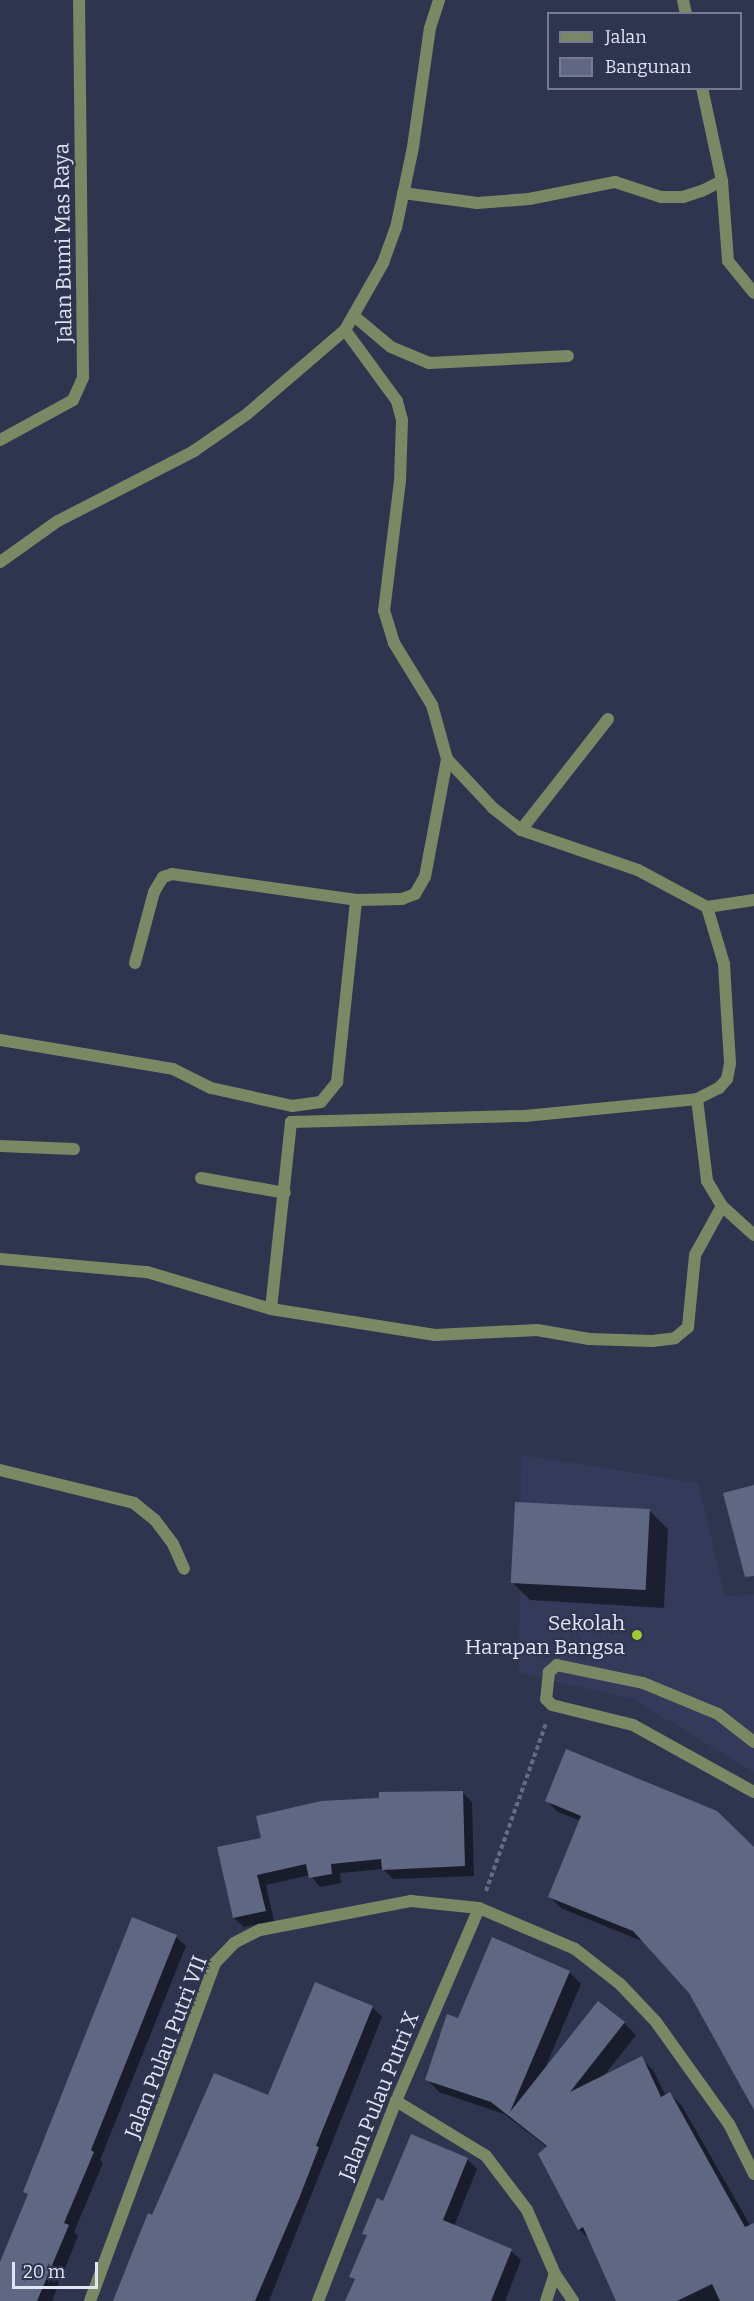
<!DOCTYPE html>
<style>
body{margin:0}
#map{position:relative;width:754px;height:2301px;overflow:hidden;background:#30354f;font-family:Bitter,serif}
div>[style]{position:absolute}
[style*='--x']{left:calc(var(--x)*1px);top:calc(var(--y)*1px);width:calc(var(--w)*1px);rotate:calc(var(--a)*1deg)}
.built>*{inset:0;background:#353a5b}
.shadow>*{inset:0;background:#0007}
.building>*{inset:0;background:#606783;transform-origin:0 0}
.path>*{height:4px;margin-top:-2px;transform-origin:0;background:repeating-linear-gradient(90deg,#666b82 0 4.5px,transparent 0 7.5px)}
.minor>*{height:12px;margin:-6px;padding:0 6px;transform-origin:6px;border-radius:6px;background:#7a8864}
.dots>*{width:16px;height:16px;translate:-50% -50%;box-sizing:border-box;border:3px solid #30354f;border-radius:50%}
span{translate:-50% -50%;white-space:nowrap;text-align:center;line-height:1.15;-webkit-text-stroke:4.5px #30354f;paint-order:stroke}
.street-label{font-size:21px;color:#e0e4f4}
.poi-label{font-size:21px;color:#e0e4f4}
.right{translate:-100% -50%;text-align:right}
.legend{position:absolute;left:547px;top:12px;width:195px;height:78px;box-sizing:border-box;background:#30354f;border:2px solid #767b91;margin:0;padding:8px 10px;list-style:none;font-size:18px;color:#e0e4f4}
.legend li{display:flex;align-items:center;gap:12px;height:30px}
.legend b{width:30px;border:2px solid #767b91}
.scale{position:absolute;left:12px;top:2262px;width:86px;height:27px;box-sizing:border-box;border:3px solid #e0e4f4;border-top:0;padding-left:8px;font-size:18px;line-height:21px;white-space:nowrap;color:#e0e4f4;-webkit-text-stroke:4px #30354f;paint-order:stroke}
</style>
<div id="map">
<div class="built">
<i style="clip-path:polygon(521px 1455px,698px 1483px,725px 1596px,754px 1595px,754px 1772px,633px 1699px,519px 1673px)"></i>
</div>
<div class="shadow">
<i style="clip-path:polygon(650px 1511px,668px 1529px,664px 1608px,530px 1600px,512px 1582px)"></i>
<i style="clip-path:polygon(462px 1792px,472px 1802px,474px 1876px,393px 1879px,383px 1869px,340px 1873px,341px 1883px,320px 1887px,310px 1875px,266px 1885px,274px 1921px,244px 1927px,234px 1918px,219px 1848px)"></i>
<i style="clip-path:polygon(547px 1801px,754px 1847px,754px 2099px,690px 1992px,644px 1942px,561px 1908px,550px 1897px,581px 1821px,558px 1812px)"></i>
<i style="clip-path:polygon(133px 1919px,176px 1937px,186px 1946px,100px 2160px,103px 2163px,74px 2232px,78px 2236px,52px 2301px,0 2301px,0 2271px,29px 2196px,25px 2192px)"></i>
<i style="clip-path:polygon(569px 1972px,581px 1984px,545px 2068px,624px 2023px,636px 2035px,603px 2077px,641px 2058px,653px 2070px,666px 2096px,670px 2094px,682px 2106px,754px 2232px,754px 2301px,619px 2301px,590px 2240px,579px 2229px,548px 2148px,504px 2114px,439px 2092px,427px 2079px,459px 2019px)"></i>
<i style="clip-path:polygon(372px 2007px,382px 2017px,269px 2301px,114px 2301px,153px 2217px,269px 2097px)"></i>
<i style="clip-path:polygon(467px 2159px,477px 2169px,454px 2226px,511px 2251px,521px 2260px,505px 2301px,348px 2301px,356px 2281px,351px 2276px,368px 2237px,364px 2233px,384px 2203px)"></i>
</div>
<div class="building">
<i style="clip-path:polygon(754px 1485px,754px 1576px,745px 1577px,723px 1493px)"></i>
<i style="left:515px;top:1502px;width:135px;height:81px;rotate:3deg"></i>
<i style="clip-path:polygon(566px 1749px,717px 1811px,754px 1847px,754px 2110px,689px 1993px,633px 1931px,548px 1897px,581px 1816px,545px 1801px)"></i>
<i style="clip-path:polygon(463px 1791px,465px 1866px,382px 1870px,381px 1859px,331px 1864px,332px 1874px,309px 1878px,306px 1864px,257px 1875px,266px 1911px,233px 1918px,217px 1847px,261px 1838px,256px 1816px,321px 1801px,379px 1798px,379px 1792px)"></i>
<i style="clip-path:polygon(132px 1917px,177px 1935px,91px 2150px,94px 2152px,64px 2223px,69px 2225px,37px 2301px,0 2301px,0 2262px,28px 2194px,23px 2192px)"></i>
<i style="clip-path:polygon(492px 1937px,570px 1971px,510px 2112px,598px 2001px,625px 2022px,570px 2092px,642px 2056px,661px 2097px,670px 2092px,745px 2227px,754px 2223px,754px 2301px,720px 2301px,712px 2284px,677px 2301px,616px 2301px,583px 2227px,578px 2230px,538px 2154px,547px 2146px,491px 2102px,425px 2080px,447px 2014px,458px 2018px)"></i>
<i style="clip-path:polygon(315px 1982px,373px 2006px,316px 2146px,319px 2147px,300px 2196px,255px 2301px,113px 2301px,148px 2213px,152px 2215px,214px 2073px,268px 2095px)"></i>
<i style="clip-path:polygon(411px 2134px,468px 2158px,443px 2220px,512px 2249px,491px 2301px,345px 2301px,355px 2279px,349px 2277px,367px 2235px,362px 2234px,377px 2198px,383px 2201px)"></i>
</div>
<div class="path">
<i style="--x:486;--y:1891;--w:178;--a:-70.3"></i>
</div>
<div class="minor">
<i style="--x:683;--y:0;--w:14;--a:78"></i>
<i style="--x:722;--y:181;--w:80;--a:85.7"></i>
<i style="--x:728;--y:261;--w:41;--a:50.9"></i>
<i style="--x:403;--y:193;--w:75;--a:7.7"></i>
<i style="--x:477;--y:203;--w:52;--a:-4.4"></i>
<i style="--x:529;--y:199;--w:88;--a:-11.2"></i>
<i style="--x:615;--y:182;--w:48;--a:18.1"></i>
<i style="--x:661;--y:197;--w:22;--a:0"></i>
<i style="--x:683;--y:197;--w:20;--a:-18"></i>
<i style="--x:702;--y:191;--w:22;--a:-27"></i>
<i style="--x:722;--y:181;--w:95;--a:-102.1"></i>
<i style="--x:354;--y:316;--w:48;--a:40"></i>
<i style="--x:391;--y:347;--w:41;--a:22.8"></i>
<i style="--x:429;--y:363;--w:139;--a:-2.9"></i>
<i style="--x:0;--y:440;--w:83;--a:-28.7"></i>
<i style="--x:73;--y:400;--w:24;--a:-66"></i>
<i style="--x:83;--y:378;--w:378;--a:-90.6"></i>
<i style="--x:0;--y:562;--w:71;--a:-35.3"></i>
<i style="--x:58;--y:521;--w:153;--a:-27.2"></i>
<i style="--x:194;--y:451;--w:65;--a:-34.9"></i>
<i style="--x:247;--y:414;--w:129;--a:-40.6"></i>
<i style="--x:345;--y:330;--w:77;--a:-60.4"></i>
<i style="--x:383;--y:263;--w:37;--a:-70"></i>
<i style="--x:396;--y:228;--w:83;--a:-78.1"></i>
<i style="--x:413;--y:147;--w:120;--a:-81.9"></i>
<i style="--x:430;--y:28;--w:29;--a:-72"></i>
<i style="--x:521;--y:830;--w:141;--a:-51.9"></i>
<i style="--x:707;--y:907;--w:48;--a:-8.5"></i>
<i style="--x:135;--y:963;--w:73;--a:-75"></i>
<i style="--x:154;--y:892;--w:17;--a:-59"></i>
<i style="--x:163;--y:877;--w:9;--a:-18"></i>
<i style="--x:172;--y:874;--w:186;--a:8"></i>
<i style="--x:356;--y:900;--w:46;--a:-1.2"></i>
<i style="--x:402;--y:899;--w:14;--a:-21"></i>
<i style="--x:415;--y:894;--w:20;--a:-60"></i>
<i style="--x:425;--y:877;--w:120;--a:-79.4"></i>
<i style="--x:0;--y:1040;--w:175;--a:9.5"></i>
<i style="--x:173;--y:1069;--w:42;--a:26.6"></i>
<i style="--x:211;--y:1088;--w:83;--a:12.5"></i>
<i style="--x:292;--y:1106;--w:29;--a:-8"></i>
<i style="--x:321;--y:1102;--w:26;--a:-51"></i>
<i style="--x:337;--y:1082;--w:183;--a:-84"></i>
<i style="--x:697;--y:1099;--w:83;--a:83"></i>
<i style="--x:707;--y:1181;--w:29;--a:59"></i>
<i style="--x:722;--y:1206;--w:43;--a:42.2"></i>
<i style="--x:0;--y:1146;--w:74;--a:2.3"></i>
<i style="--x:201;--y:1178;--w:85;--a:10.1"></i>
<i style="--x:0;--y:1259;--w:148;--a:5.1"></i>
<i style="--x:147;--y:1272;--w:129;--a:16.6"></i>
<i style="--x:271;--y:1309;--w:166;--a:9"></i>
<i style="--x:435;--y:1335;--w:102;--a:-2.8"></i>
<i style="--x:537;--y:1330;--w:53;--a:9.8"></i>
<i style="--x:589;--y:1339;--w:63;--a:1.8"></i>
<i style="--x:652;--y:1341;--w:23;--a:-7"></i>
<i style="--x:675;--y:1338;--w:17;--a:-40"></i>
<i style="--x:688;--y:1327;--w:72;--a:-84.4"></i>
<i style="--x:695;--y:1255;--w:56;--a:-61.1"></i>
<i style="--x:271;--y:1309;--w:188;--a:-83.9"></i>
<i style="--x:291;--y:1122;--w:234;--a:-1.5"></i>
<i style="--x:525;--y:1116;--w:173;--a:-5.6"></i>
<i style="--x:697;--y:1099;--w:25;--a:-27"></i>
<i style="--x:719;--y:1088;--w:12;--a:-48"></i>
<i style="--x:727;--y:1079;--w:16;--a:-79"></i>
<i style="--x:730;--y:1063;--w:99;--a:-93.5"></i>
<i style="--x:724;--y:964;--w:59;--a:-106.6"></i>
<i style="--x:707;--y:907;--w:78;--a:-151.8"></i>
<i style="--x:638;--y:870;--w:124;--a:-161.1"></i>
<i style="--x:521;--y:830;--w:36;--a:-142"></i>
<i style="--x:493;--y:808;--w:67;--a:-133.2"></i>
<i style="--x:447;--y:759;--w:56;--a:-105.5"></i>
<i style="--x:432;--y:705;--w:73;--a:-121.5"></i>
<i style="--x:394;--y:643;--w:34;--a:-107"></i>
<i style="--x:384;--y:611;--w:131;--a:-83"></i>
<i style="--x:400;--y:481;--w:61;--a:-88.1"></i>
<i style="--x:402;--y:420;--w:20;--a:-105"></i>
<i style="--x:397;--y:401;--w:88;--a:-126.2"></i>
<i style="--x:0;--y:1470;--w:138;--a:13.8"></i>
<i style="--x:134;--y:1503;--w:27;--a:39"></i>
<i style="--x:155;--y:1520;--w:30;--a:53"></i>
<i style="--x:173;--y:1544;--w:27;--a:66"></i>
<i style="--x:754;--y:1742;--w:46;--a:-142.1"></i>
<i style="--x:718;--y:1714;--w:81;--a:-157.5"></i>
<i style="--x:643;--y:1683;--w:88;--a:-168.2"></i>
<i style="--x:557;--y:1665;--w:11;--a:139"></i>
<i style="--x:549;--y:1672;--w:27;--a:96"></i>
<i style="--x:546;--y:1699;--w:8;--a:45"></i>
<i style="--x:552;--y:1705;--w:83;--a:13.9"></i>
<i style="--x:633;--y:1725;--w:138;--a:29"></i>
<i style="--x:396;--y:2101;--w:105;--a:31.4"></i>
<i style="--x:486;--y:2156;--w:68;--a:52.8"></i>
<i style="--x:527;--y:2210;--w:70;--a:66.4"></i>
<i style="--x:555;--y:2274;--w:32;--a:56"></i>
<i style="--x:90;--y:2301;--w:360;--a:-69.7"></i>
<i style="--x:215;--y:1963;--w:28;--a:-46"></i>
<i style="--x:234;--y:1943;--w:29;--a:-27"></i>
<i style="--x:260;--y:1930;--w:154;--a:-10.9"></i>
<i style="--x:411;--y:1901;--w:68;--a:5.9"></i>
<i style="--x:479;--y:1908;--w:104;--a:23.1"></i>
<i style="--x:575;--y:1949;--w:57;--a:37.9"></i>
<i style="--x:620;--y:1984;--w:52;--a:46.5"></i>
<i style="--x:656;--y:2022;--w:125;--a:54.4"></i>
<i style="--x:729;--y:2124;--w:56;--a:63.4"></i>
<i style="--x:318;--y:2301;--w:215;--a:-68.7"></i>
<i style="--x:396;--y:2101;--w:210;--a:-66.7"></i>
<i style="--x:546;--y:2301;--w:28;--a:-72"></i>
</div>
<div class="dots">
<i style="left:637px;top:1635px;background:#9eca2e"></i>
</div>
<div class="street-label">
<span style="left:63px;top:243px;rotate:-91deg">Jalan Bumi Mas Raya</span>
<span style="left:166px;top:2047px;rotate:-69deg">Jalan Pulau Putri VII</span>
<span style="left:379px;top:2096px;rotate:-68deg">Jalan Pulau Putri X</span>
</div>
<div class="poi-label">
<span class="right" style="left:625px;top:1635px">Sekolah<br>Harapan Bangsa</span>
</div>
<ul class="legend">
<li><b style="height:8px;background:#7a8864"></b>Jalan</li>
<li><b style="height:16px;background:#606783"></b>Bangunan</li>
</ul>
<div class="scale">20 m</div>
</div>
